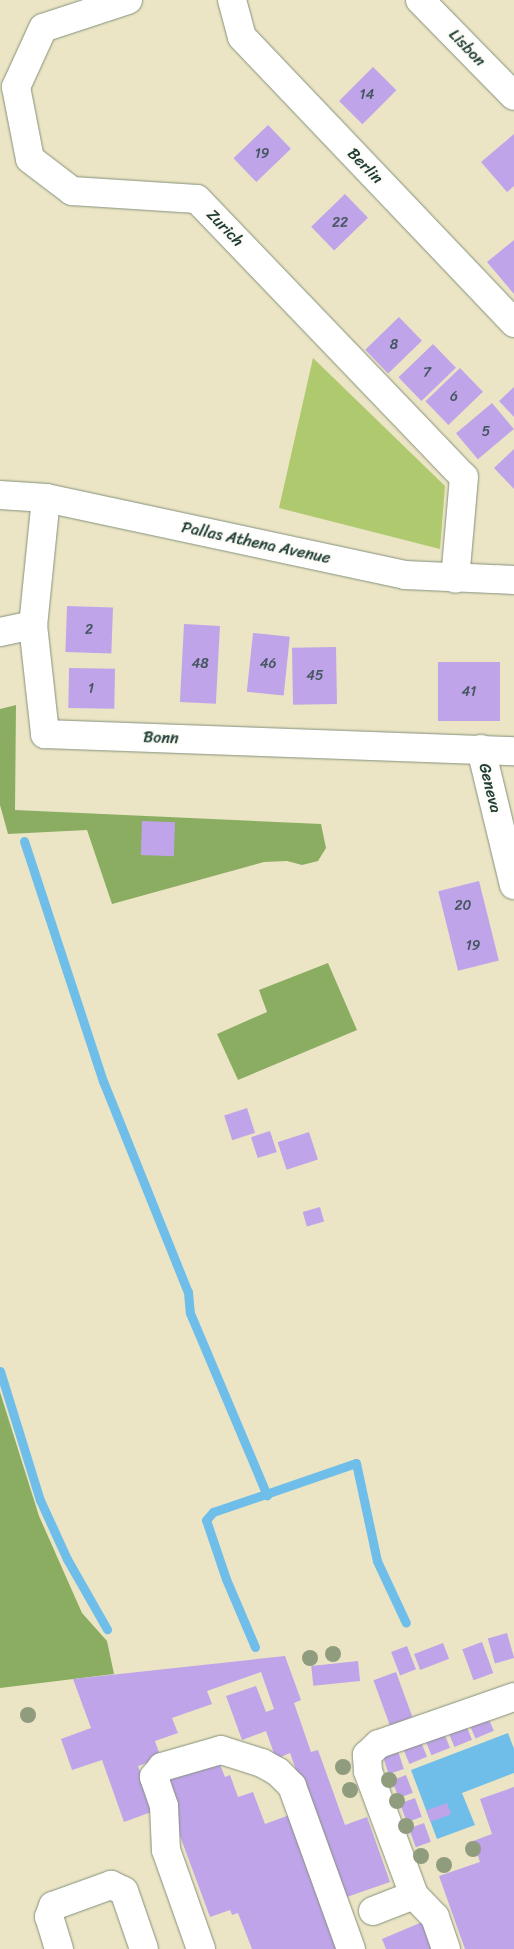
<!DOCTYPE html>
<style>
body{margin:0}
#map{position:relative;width:514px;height:1949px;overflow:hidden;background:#ebe5c5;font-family:Sriracha,sans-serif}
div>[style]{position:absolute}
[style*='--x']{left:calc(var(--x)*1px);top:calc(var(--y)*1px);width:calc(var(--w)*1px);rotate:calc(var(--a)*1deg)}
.green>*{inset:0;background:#afc96f}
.forest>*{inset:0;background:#8bad62}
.water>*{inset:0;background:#6fbeea}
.stream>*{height:9px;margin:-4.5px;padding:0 4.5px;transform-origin:4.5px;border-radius:4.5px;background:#6fbeea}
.building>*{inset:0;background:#bfa4ea;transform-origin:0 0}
.roads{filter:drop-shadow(0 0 1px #85917c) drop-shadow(0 0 1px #85917c)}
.minor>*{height:28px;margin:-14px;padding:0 14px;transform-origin:14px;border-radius:14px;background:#fff}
.trees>*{width:16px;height:16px;margin:-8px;border-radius:50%;background:#8f9c7e}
span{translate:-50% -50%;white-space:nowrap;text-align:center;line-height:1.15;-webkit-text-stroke:5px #fdfcf7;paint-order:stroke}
.number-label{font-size:14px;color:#475762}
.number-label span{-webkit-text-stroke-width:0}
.street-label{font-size:16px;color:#1f3d34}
</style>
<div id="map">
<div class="green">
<i style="clip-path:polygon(313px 358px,445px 486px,440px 549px,279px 508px)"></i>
</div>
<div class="forest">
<i style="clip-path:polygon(16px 705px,15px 810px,321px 824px,326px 848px,318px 861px,302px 865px,287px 861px,264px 862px,112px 904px,87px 830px,8px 834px,0 805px,0 709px)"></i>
<i style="clip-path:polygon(328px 963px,357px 1030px,238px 1080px,217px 1034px,267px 1012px,259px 990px)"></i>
<i style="clip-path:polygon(0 1392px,39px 1516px,82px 1613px,107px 1641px,114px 1674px,0 1688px)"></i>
</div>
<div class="water">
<i style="clip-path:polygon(508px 1733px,514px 1749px,514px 1773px,462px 1793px,475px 1825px,437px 1839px,411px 1770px)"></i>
</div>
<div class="stream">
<i style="--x:24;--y:841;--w:253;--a:71.8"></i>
<i style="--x:103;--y:1081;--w:227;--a:68.1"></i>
<i style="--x:188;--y:1292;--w:21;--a:85"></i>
<i style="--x:190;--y:1313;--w:198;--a:67.1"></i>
<i style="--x:0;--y:1371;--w:135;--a:72.8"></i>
<i style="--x:40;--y:1500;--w:65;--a:65.4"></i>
<i style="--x:67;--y:1559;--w:81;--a:60.3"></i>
<i style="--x:255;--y:1647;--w:74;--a:-113.1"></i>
<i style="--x:226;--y:1579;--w:62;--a:-108.7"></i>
<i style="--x:206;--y:1520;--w:11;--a:-49"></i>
<i style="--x:213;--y:1512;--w:151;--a:-18.9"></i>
<i style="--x:356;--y:1463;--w:100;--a:77.9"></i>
<i style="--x:377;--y:1561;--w:68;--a:64.9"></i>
</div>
<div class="building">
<i style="left:373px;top:67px;width:33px;height:48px;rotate:45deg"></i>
<i style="left:268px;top:125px;width:33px;height:48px;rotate:46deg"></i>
<i style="clip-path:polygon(514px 134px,514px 186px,507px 192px,481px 162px)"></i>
<i style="left:345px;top:194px;width:33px;height:47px;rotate:46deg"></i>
<i style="clip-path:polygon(514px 240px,514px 294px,487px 262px)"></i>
<i style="left:399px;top:317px;width:33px;height:47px;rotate:46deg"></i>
<i style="left:433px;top:344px;width:33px;height:48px;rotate:46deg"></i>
<i style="left:460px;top:368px;width:33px;height:48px;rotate:46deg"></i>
<i style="clip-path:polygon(514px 387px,514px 417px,499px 401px)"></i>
<i style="left:492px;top:403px;width:34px;height:47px;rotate:50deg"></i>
<i style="clip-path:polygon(514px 449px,514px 489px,494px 468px)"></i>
<i style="left:67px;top:606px;width:46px;height:46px;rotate:2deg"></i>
<i style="left:184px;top:624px;width:36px;height:78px;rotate:3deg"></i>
<i style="left:253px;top:633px;width:37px;height:59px;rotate:6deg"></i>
<i style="left:336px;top:647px;width:57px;height:44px;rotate:89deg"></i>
<i style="left:500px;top:662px;width:59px;height:62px;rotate:90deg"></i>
<i style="left:69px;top:668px;width:46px;height:40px;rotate:1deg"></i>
<i style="left:142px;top:821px;width:33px;height:34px;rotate:2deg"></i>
<i style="left:479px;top:881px;width:82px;height:42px;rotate:76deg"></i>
<i style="left:247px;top:1108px;width:26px;height:24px;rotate:72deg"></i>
<i style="left:270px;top:1131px;width:22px;height:20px;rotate:72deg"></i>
<i style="left:309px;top:1132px;width:29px;height:33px;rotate:72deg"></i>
<i style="left:320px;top:1207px;width:15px;height:18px;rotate:74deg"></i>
<i style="left:507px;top:1633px;width:26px;height:20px;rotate:74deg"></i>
<i style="left:482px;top:1642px;width:33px;height:21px;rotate:70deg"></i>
<i style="left:443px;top:1643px;width:17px;height:31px;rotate:69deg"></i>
<i style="left:407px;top:1646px;width:25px;height:17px;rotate:69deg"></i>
<i style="clip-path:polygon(285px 1656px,301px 1700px,294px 1703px,311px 1752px,318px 1750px,345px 1825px,367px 1817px,390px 1882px,341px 1899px,290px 1753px,276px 1759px,266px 1731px,242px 1740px,226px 1696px,256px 1686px,266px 1712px,274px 1709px,261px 1672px,207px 1691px,212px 1704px,172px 1718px,178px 1733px,155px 1741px,161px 1758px,138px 1766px,154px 1811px,124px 1822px,102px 1760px,72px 1770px,61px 1739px,91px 1728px,73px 1679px)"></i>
<i style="left:358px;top:1661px;width:20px;height:47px;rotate:84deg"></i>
<i style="left:396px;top:1672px;width:48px;height:24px;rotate:70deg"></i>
<i style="left:488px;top:1717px;width:15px;height:20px;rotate:67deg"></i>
<i style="left:466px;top:1725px;width:16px;height:19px;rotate:68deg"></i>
<i style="left:444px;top:1733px;width:16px;height:20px;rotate:68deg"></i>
<i style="left:421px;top:1742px;width:16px;height:19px;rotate:68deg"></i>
<i style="left:398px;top:1751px;width:19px;height:16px;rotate:72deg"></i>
<i style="clip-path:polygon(217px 1757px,225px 1777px,230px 1775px,238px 1797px,253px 1792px,265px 1824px,295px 1813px,339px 1949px,252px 1949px,238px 1913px,232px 1915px,230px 1910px,210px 1917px,166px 1798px,163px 1777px)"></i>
<i style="left:406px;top:1775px;width:19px;height:15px;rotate:69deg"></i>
<i style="clip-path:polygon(514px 1787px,514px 1949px,465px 1949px,439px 1876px,480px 1862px,473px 1841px,492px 1834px,480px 1799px)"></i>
<i style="left:415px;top:1798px;width:20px;height:16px;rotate:70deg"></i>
<i style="left:447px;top:1803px;width:12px;height:22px;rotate:70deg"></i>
<i style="left:424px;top:1823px;width:20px;height:16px;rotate:70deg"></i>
<i style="clip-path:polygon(427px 1920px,437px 1949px,386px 1949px,382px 1939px)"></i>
</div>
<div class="roads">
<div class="minor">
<i style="--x:128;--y:0;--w:89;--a:161.8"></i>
<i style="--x:43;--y:28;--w:65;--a:114.6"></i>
<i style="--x:16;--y:87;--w:73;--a:79"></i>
<i style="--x:30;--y:159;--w:53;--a:37.3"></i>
<i style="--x:72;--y:191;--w:125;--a:3.7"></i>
<i style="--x:197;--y:199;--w:385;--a:46.2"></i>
<i style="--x:464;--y:477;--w:102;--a:95"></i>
<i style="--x:232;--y:0;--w:38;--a:75"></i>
<i style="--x:242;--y:37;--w:395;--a:46.4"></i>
<i style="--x:420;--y:0;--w:134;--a:45.6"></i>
<i style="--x:0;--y:495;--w:46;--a:3.7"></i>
<i style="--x:46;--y:498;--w:367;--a:12.1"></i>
<i style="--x:405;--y:575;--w:109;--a:2.6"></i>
<i style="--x:46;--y:498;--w:128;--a:95.8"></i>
<i style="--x:33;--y:625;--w:110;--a:83.7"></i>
<i style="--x:45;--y:734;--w:469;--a:2.1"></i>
<i style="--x:0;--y:632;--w:34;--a:-12"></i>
<i style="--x:481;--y:749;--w:140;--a:76.4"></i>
<i style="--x:373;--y:1911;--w:44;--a:-21.3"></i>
<i style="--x:59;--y:1949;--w:34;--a:-107"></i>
<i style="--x:49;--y:1917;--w:12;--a:-70"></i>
<i style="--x:53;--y:1906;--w:62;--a:-19.9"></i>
<i style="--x:111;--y:1885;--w:14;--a:25"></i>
<i style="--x:124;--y:1891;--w:61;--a:71"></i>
<i style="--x:201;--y:1949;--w:105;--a:-109.5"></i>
<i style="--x:166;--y:1850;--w:44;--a:-92.6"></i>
<i style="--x:164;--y:1806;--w:31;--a:-109"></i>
<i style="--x:154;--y:1777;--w:13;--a:-51"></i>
<i style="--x:162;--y:1767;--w:61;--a:-16.1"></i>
<i style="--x:221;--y:1750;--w:43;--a:17.6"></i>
<i style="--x:262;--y:1763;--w:18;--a:29"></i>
<i style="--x:278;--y:1772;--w:20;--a:45"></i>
<i style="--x:292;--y:1786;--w:173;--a:70.1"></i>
<i style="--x:446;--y:1949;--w:34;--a:-109"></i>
<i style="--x:435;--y:1917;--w:30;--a:-134"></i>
<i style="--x:414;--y:1895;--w:132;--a:-110.4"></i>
<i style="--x:368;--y:1771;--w:16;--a:-94"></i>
<i style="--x:367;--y:1755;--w:16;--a:-43"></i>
<i style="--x:379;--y:1744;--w:143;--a:-19.2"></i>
</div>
</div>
<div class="trees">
<i style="left:333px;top:1654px"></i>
<i style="left:310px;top:1658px"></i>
<i style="left:28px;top:1715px"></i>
<i style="left:343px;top:1767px"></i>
<i style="left:389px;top:1780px"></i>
<i style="left:350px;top:1790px"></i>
<i style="left:397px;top:1801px"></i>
<i style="left:406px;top:1826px"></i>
<i style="left:473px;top:1849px"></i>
<i style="left:421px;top:1856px"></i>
<i style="left:444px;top:1865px"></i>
</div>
<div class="number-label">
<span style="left:367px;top:95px">14</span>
<span style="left:262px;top:154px">19</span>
<span style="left:340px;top:223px">22</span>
<span style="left:394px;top:345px">8</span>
<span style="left:427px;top:373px">7</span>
<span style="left:454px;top:397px">6</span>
<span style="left:486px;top:432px">5</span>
<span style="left:89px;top:630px">2</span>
<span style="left:200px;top:664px">48</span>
<span style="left:268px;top:664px">46</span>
<span style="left:315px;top:676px">45</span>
<span style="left:91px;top:689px">1</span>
<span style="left:469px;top:692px">41</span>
<span style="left:463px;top:906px">20</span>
<span style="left:473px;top:946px">19</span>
</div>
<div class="street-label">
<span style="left:467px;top:48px;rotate:46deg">Lisbon</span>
<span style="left:365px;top:166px;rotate:46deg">Berlin</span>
<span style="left:225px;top:228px;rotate:46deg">Zurich</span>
<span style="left:256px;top:543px;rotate:12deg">Pallas Athena Avenue</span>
<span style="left:161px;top:738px;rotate:2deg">Bonn</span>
<span style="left:490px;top:788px;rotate:76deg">Geneva</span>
</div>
</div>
